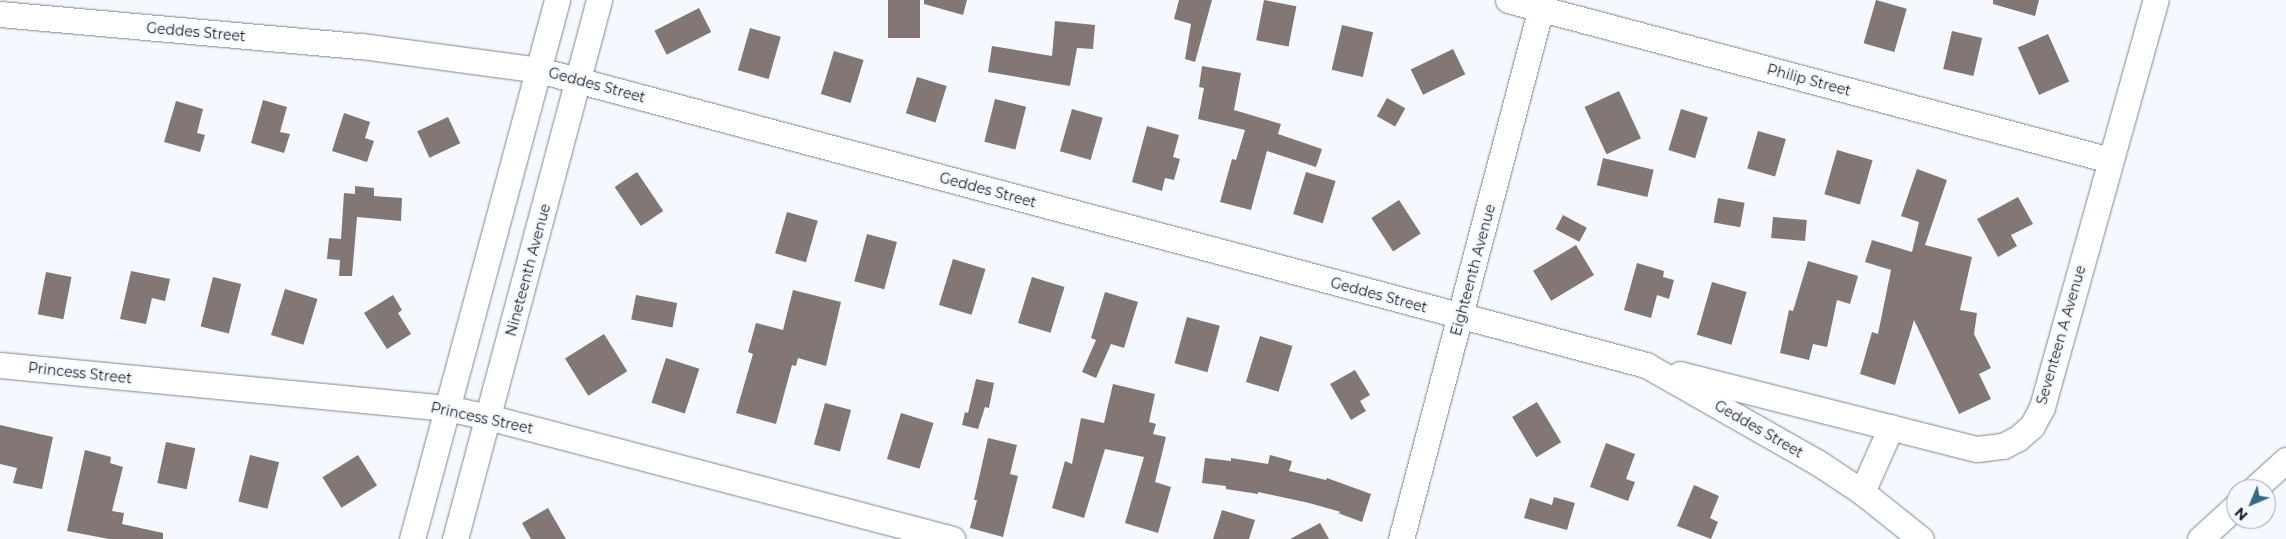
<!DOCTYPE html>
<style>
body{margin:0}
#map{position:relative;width:2286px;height:539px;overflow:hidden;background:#f5f9ff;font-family:Montserrat,sans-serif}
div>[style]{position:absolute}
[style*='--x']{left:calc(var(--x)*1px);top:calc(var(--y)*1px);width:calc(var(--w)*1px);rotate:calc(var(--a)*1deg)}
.building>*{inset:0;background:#827774;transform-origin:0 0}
.roads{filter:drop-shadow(0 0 1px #7f858e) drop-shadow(0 0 1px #7f858e)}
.minor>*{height:25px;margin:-12.5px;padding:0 12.5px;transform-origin:12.5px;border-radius:12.5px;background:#fff}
span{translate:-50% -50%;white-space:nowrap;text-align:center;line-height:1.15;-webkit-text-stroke:4.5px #f5f9ff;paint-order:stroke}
.street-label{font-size:14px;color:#191b1e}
.north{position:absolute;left:2226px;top:479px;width:50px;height:50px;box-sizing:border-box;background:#f5f9ff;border:1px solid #9da0a5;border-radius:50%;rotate:225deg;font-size:14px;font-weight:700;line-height:20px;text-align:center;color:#191b1e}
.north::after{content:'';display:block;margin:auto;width:18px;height:22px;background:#356885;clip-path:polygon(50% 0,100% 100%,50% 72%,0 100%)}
</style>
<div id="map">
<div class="building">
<i style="left:888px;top:0;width:32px;height:38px"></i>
<i style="clip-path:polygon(924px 0,967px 0,963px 15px,924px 4px)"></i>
<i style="clip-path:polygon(1179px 0,1212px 0,1195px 62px,1185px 59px,1191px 24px,1174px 19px)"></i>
<i style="left:1264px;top:0;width:33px;height:41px;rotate:11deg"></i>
<i style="left:1876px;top:0;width:32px;height:45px;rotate:16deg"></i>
<i style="clip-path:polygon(1993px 0,2039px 0,2035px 16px,1993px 4px)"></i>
<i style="left:699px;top:8px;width:27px;height:50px;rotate:63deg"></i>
<i style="clip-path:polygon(1055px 21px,1095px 25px,1093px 49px,1077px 48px,1070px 86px,988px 72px,992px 46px,1052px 56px)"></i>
<i style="left:1342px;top:25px;width:32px;height:46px;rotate:13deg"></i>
<i style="left:750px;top:28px;width:32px;height:44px;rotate:16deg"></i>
<i style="left:1952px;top:31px;width:31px;height:39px;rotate:13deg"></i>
<i style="left:2048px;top:34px;width:52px;height:33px;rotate:66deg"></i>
<i style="left:1453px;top:49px;width:28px;height:47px;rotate:64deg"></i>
<i style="left:834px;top:51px;width:31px;height:45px;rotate:17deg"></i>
<i style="clip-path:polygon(1202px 66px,1241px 73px,1234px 110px,1281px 124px,1278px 134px,1322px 149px,1316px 167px,1267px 151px,1251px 210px,1220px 202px,1232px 159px,1236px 160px,1245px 130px,1198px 119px,1204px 88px,1199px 87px)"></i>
<i style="left:917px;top:77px;width:31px;height:38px;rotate:17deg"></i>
<i style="left:1619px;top:91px;width:52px;height:38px;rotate:65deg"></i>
<i style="left:1387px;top:98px;width:21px;height:21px;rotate:29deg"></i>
<i style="left:995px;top:99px;width:32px;height:44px;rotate:14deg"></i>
<i style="clip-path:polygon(263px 100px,287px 107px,280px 132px,290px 134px,284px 153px,251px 143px)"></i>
<i style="clip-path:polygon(176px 101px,203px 109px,197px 133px,205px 135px,200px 152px,164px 142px)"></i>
<i style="left:1072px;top:109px;width:32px;height:44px;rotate:16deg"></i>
<i style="left:1681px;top:109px;width:28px;height:43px;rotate:17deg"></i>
<i style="clip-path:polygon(344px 113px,370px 122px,365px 138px,374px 141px,367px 162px,332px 151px)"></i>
<i style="left:448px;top:117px;width:29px;height:34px;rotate:65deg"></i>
<i style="clip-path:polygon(1147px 126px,1179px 135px,1173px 157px,1180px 159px,1174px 180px,1165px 178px,1162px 191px,1132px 182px)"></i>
<i style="left:1758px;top:131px;width:29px;height:39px;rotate:16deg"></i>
<i style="left:1837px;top:150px;width:37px;height:46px;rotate:16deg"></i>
<i style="left:1603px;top:158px;width:52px;height:28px;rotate:13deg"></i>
<i style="clip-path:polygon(1917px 169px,1947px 180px,1925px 245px,1972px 257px,1960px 310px,1977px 313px,1974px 334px,1991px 368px,1979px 374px,1991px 399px,1959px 414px,1914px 320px,1895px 385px,1860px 374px,1872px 332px,1878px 334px,1891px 270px,1865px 262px,1872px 240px,1912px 252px,1919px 222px,1901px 216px)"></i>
<i style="left:637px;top:172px;width:47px;height:27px;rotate:56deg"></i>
<i style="left:1306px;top:172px;width:31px;height:44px;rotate:17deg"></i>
<i style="clip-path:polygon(355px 186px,374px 188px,374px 196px,402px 198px,401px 221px,357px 217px,352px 276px,339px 276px,340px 260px,327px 259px,329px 238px,341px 239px,344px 193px,355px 194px)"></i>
<i style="clip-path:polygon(2018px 197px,2033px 224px,2011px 235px,2017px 246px,1998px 257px,1977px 219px)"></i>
<i style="left:1718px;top:198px;width:27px;height:25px;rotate:10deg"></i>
<i style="left:1399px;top:200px;width:40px;height:33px;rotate:57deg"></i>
<i style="left:787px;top:212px;width:32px;height:43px;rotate:16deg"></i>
<i style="left:1563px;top:215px;width:27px;height:16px;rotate:28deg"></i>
<i style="left:1773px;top:217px;width:34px;height:21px;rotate:5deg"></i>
<i style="left:867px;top:234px;width:31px;height:49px;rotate:15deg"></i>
<i style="left:1576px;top:245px;width:35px;height:50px;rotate:59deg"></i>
<i style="left:953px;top:259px;width:34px;height:48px;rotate:17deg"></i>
<i style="clip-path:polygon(1808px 261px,1858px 276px,1850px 304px,1837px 300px,1827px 347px,1813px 344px,1809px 360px,1780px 353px,1789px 310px,1793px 311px)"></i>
<i style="clip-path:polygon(1637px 263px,1664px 271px,1663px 277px,1674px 280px,1669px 299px,1657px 295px,1651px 318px,1624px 310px)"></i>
<i style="clip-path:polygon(131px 271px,170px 279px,165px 301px,152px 298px,146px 324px,120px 319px)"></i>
<i style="left:46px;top:272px;width:26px;height:43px;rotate:11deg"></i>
<i style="left:213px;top:277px;width:29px;height:51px;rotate:14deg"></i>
<i style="left:1032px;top:277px;width:34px;height:48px;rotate:17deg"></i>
<i style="left:1712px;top:282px;width:36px;height:55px;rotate:16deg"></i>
<i style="left:285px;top:289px;width:34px;height:48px;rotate:17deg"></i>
<i style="clip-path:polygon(793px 290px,841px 302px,826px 366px,798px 358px,796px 366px,792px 365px,776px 424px,736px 413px,753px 354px,748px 352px,756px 323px,783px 330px)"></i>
<i style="clip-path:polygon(1105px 292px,1138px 302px,1124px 348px,1111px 344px,1096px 378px,1082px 372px,1096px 340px,1091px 338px)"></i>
<i style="clip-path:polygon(393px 295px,402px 310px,398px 313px,411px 334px,387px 349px,364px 313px)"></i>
<i style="left:636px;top:295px;width:42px;height:25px;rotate:11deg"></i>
<i style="left:1187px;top:317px;width:34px;height:48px;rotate:15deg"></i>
<i style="left:604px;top:334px;width:44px;height:46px;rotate:58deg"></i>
<i style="left:1260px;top:336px;width:34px;height:48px;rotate:17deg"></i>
<i style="left:666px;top:358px;width:35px;height:47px;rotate:18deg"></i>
<i style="clip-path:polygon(1355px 370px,1370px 395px,1360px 401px,1366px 411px,1351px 420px,1330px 384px)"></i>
<i style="clip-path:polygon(976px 379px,994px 383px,989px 408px,985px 407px,978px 429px,962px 425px,965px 412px,968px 413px)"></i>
<i style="clip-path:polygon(1113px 384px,1155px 394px,1149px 422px,1156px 424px,1153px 434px,1166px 437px,1155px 482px,1171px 487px,1158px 533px,1125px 523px,1144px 457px,1105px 449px,1084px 518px,1052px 508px,1065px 461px,1072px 464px,1081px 418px,1104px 423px)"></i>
<i style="left:1537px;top:402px;width:47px;height:29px;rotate:59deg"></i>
<i style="left:825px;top:403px;width:27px;height:43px;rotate:15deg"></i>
<i style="left:901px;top:413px;width:34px;height:48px;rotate:17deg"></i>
<i style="clip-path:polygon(0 425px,53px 437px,42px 489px,13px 483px,17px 468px,0 464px)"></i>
<i style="clip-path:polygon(988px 438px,1017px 445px,1010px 474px,1018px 476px,1003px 537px,970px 528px,977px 500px,974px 500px)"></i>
<i style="left:166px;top:442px;width:30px;height:42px;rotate:12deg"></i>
<i style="clip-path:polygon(1606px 443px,1635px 454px,1626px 479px,1635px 482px,1628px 501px,1590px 487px)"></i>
<i style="clip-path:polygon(85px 450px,111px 457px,110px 463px,123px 467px,112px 511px,124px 513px,122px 524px,163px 533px,163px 539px,109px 539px,67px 531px)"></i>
<i style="left:250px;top:455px;width:30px;height:48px;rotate:14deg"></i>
<i style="left:358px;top:455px;width:36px;height:42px;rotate:58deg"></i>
<i style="clip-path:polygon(1270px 455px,1292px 461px,1289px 471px,1326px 480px,1327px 478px,1371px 494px,1362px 522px,1338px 513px,1341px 512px,1309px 503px,1258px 492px,1258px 494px,1226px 489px,1226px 486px,1202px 483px,1205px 458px,1231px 461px,1231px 458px,1268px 464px)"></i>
<i style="clip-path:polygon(1694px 485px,1719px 496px,1710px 518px,1718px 522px,1711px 539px,1677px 526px)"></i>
<i style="clip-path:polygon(1554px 497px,1575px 503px,1567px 530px,1524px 518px,1530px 498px,1552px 505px)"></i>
<i style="clip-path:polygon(548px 508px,566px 539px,531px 539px,522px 523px)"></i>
<i style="clip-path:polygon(1222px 510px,1255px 520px,1249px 539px,1213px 539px)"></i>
<i style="clip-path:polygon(1320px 523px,1329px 539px,1290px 539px)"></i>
</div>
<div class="roads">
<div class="minor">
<i style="--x:1508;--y:0;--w:623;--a:14.88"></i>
<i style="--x:0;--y:14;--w:363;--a:5.1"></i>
<i style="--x:362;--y:46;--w:179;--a:7.7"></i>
<i style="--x:539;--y:70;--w:1146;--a:14.92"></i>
<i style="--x:1646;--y:365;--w:197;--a:29.6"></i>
<i style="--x:1817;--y:462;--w:54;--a:33.7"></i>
<i style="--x:1862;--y:492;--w:75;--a:38.5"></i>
<i style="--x:0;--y:365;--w:449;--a:5.5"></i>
<i style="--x:447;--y:408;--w:42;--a:12.4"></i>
<i style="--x:488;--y:417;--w:480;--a:14.7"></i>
<i style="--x:1680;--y:374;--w:306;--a:14.2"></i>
<i style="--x:1977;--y:449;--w:26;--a:-7"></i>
<i style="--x:2003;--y:446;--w:16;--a:-27"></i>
<i style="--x:2017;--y:439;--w:20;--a:-41"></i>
<i style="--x:2032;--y:426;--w:21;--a:-62"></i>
<i style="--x:2042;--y:407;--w:423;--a:-74.4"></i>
<i style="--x:2254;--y:489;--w:43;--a:-42.2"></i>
<i style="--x:1862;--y:492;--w:71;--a:-66"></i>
<i style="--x:412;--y:539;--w:558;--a:-74.94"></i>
<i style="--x:455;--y:539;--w:558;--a:-75.04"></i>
<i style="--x:1401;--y:539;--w:557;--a:-75.24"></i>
<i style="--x:2200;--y:539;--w:49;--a:-42.5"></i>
</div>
</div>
<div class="street-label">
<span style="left:196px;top:32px;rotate:5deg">Geddes Street</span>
<span style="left:1809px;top:80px;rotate:15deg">Philip Street</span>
<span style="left:597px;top:85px;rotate:15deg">Geddes Street</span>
<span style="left:988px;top:190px;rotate:15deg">Geddes Street</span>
<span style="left:528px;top:270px;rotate:-75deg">Nineteenth Avenue</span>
<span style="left:1473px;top:270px;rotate:-75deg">Eighteenth Avenue</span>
<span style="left:1379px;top:295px;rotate:15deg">Geddes Street</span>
<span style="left:2061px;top:335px;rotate:-74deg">Seventeen A Avenue</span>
<span style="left:80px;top:373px;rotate:6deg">Princess Street</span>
<span style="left:482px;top:418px;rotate:12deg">Princess Street</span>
<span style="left:1759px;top:429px;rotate:30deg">Geddes Street</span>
</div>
<div class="north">N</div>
</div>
